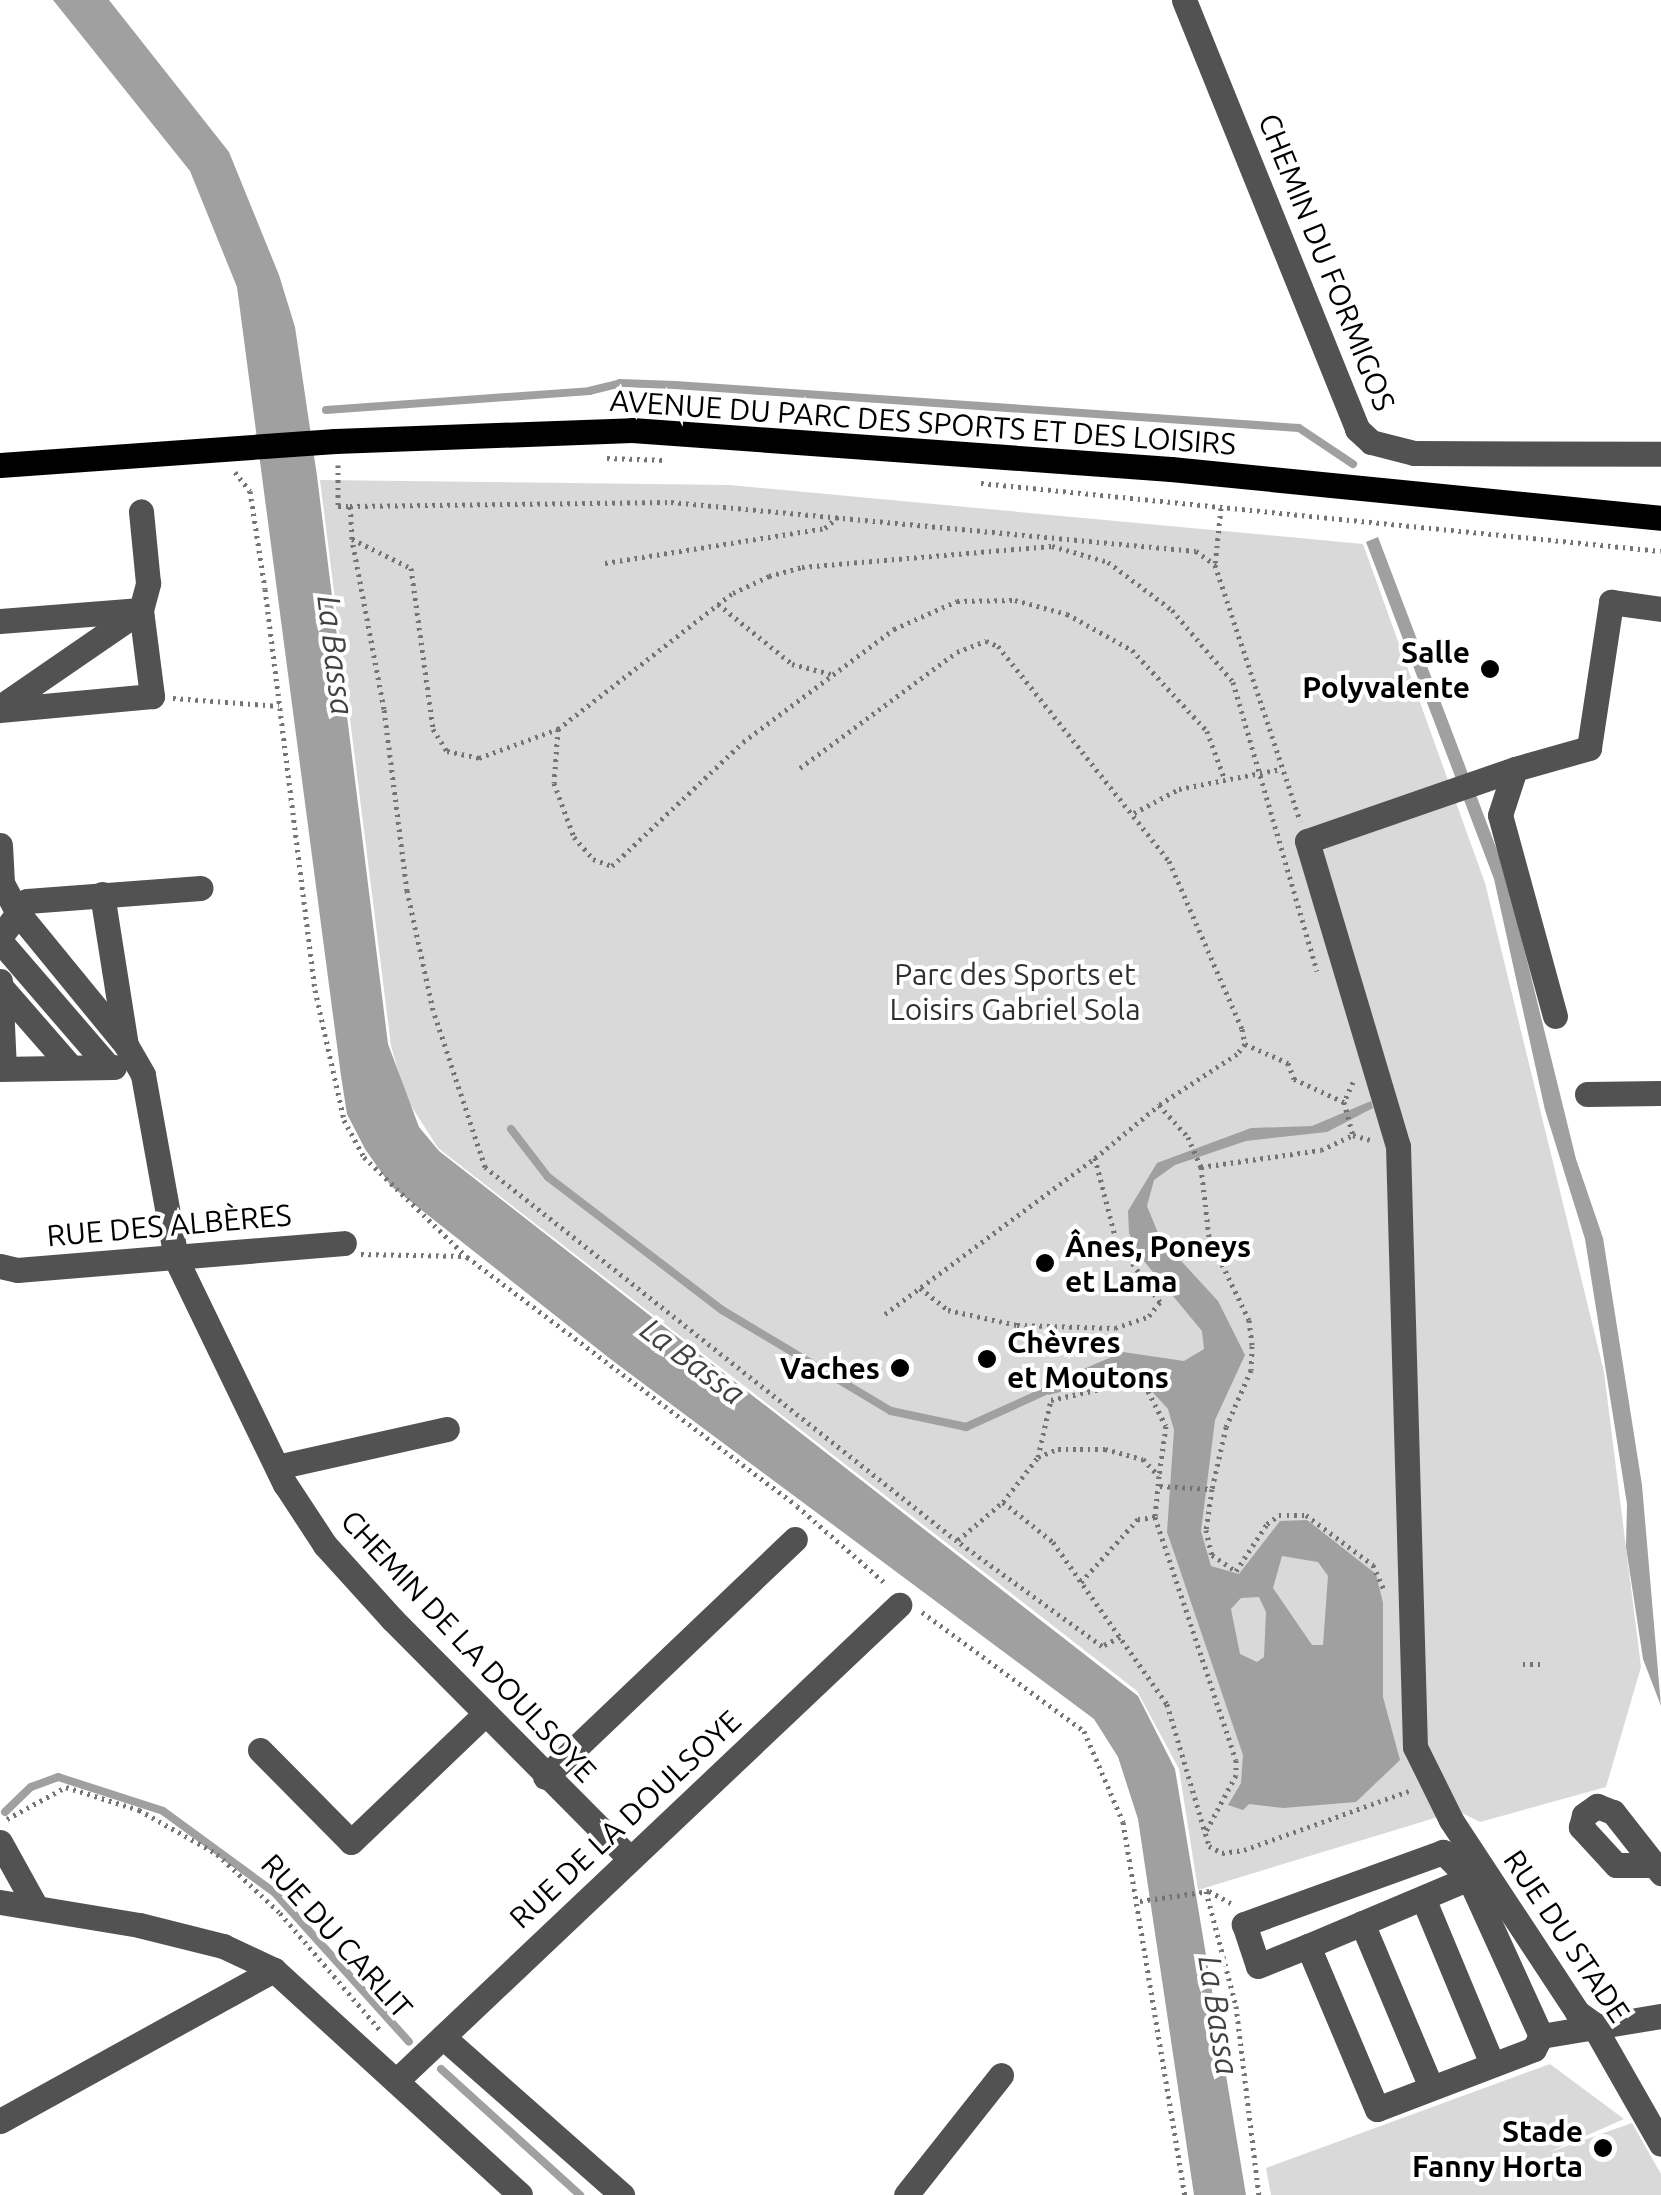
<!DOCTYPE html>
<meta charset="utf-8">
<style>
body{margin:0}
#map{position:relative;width:1661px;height:2195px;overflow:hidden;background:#fff;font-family:Ubuntu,sans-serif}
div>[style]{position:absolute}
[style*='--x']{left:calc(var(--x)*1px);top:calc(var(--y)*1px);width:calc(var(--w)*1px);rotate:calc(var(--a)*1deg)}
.green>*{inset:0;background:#d9d9d9}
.water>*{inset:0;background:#a0a0a0}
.stream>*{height:8px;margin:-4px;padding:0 4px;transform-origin:4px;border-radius:4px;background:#a0a0a0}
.path>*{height:5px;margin-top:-2.5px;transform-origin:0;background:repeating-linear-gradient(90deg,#747474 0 2.5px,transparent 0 7.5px)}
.minor>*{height:25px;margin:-12.5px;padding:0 12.5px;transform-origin:12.5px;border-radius:12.5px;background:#525252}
.major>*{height:25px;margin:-12.5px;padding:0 12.5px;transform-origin:12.5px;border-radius:12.5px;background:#000}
.dots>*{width:28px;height:28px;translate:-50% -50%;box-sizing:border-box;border:5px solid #fff;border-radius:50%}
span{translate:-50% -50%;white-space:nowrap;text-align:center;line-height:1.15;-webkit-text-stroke:8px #fff;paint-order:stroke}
.street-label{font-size:30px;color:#000}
.poi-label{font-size:30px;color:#000;font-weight:700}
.right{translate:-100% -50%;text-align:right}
.left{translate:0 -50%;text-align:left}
.park-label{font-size:30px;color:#303030}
.water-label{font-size:32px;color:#414141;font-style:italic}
</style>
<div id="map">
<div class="green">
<i style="clip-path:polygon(320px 480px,730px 485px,1363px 544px,1485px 883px,1604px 1372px,1641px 1667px,1606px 1787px,1480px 1822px,1458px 1811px,1198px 1890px,1179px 1769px,1137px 1691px,438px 1148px,406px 1098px,391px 1046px)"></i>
<i style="clip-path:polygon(1550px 2064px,1624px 2119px,1547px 2153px,1632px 2123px,1661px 2174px,1661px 2195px,1271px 2195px,1266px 2168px)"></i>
</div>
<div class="water">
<i style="clip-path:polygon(53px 0,109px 0,229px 152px,279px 275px,295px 327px,317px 476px,388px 1044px,419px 1127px,439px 1151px,1138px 1696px,1175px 1769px,1246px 2195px,1194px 2195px,1138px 1819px,1118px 1757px,1094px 1719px,613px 1361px,391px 1186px,365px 1149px,347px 1114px,341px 1076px,237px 287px,190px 171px)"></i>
<i style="clip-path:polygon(1378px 537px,1505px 871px,1576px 1159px,1603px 1238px,1642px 1485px,1661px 1706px,1643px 1659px,1626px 1547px,1627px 1504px,1585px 1239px,1545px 1110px,1494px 879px,1366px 542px)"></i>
<i style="clip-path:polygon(evenodd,1371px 1101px,1373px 1108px,1327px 1132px,1246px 1141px,1175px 1165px,1154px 1180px,1147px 1206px,1160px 1238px,1218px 1301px,1245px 1355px,1215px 1420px,1201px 1531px,1211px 1566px,1239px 1574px,1280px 1521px,1307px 1520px,1376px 1574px,1383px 1603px,1383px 1697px,1400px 1760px,1356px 1802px,1283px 1808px,1249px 1804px,1243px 1810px,1228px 1805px,1241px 1783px,1243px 1755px,1167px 1532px,1174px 1430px,1168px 1409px,1136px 1374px,1048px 1395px,1049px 1384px,1123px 1352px,1184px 1361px,1204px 1349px,1202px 1331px,1138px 1254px,1129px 1233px,1128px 1211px,1157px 1163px,1251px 1128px,1312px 1126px,1371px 1101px,1282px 1556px,1318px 1562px,1328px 1576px,1323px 1645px,1312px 1645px,1273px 1588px,1282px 1556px,1371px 1101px,1259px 1597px,1266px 1612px,1264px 1657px,1257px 1662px,1240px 1654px,1231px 1609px,1241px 1598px,1259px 1597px)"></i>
</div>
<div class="stream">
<i style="--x:326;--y:410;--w:264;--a:-4.1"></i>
<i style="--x:589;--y:391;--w:32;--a:-14"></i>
<i style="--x:620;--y:383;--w:55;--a:2.1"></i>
<i style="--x:675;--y:385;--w:625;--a:3.94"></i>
<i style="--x:1299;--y:428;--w:65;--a:33.7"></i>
<i style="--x:511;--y:1129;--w:61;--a:52.4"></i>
<i style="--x:548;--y:1177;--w:219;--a:37.4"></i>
<i style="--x:722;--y:1310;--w:197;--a:30.9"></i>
<i style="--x:891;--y:1411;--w:77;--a:12"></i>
<i style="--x:966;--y:1427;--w:90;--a:-24.3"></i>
<i style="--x:5;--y:1812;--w:36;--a:-44"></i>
<i style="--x:31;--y:1787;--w:29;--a:-20"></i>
<i style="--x:58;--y:1777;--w:110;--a:17.9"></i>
<i style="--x:163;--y:1811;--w:139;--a:36.2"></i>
<i style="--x:275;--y:1893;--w:200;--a:48"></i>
<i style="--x:441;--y:2069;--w:188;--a:42.2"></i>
</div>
<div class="path">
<i style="--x:607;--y:458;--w:59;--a:1.9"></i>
<i style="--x:338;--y:465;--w:41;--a:90"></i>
<i style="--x:338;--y:506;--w:12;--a:0"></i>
<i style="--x:235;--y:472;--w:24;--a:52"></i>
<i style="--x:250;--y:491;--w:99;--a:81.3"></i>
<i style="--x:265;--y:589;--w:404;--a:82.9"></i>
<i style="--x:315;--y:990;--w:133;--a:77.4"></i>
<i style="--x:344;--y:1120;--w:42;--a:61.6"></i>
<i style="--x:364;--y:1157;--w:144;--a:44.2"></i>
<i style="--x:467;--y:1257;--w:413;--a:37"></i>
<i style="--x:797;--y:1506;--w:118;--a:41.2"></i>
<i style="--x:981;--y:483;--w:683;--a:5.71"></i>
<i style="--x:1221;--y:508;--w:57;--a:96"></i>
<i style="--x:1215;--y:565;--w:270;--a:71.6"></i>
<i style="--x:352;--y:539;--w:33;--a:-93"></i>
<i style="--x:350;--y:506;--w:321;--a:-0.7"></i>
<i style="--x:671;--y:502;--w:527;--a:5.33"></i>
<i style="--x:1196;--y:551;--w:24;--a:36"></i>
<i style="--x:605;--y:563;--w:223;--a:-9"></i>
<i style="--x:825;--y:528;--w:18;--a:-41"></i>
<i style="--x:718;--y:604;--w:95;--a:39"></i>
<i style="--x:792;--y:664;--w:40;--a:14.4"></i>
<i style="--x:173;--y:698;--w:106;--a:4.3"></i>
<i style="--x:558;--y:729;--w:54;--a:94.2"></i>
<i style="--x:554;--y:783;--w:58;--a:69.7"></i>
<i style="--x:574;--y:837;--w:29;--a:49"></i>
<i style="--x:593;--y:859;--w:20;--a:20"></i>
<i style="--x:612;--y:866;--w:180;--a:-43.4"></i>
<i style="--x:743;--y:742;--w:189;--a:-36.8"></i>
<i style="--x:894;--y:629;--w:69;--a:-24"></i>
<i style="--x:957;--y:601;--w:58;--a:-1"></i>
<i style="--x:1015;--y:600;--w:54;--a:15.1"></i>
<i style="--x:1067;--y:614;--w:74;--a:29"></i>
<i style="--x:1132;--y:650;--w:110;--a:47.2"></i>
<i style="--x:1207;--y:731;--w:52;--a:69.8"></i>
<i style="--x:800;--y:768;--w:195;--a:-36.5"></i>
<i style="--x:957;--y:652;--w:31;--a:-21"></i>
<i style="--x:986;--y:641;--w:13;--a:23"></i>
<i style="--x:998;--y:646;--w:275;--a:51.5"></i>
<i style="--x:1169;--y:861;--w:183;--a:66.5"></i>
<i style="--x:1242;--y:1029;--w:15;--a:79"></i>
<i style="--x:1245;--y:1044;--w:13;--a:129"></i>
<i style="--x:1237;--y:1054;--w:93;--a:146.8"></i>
<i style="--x:1134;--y:813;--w:51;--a:-28.1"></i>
<i style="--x:1179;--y:789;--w:104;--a:-11.1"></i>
<i style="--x:1245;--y:1044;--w:47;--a:23.8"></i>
<i style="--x:1288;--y:1063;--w:17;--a:69"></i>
<i style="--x:1294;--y:1079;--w:55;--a:24.7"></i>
<i style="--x:1353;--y:1082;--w:22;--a:114"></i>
<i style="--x:1344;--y:1102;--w:34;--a:75"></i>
<i style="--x:1201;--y:1167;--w:121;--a:-8.1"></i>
<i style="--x:1321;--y:1150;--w:35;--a:-25"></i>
<i style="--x:1353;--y:1135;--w:19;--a:16"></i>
<i style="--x:361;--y:1254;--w:103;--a:1.1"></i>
<i style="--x:920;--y:1288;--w:36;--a:38"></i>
<i style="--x:948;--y:1310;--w:71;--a:12.3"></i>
<i style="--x:1017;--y:1325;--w:98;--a:1.8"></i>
<i style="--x:1115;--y:1328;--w:36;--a:-19"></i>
<i style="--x:1149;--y:1316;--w:18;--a:-52"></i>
<i style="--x:1160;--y:1302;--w:76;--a:-125.4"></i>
<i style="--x:1116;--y:1240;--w:85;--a:-104.4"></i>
<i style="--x:1095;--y:1158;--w:83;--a:-39.6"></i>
<i style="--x:1159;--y:1105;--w:43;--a:47.8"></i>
<i style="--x:1188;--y:1137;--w:33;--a:67"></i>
<i style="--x:1201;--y:1167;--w:70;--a:83.5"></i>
<i style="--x:1209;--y:1237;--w:92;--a:64.3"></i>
<i style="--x:1249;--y:1320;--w:26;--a:83"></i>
<i style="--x:1252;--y:1346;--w:24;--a:92"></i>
<i style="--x:1251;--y:1370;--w:62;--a:113.7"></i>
<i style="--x:1226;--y:1427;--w:64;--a:102.7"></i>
<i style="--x:1212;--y:1489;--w:41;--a:98.3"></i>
<i style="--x:1206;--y:1530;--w:26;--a:77"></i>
<i style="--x:1212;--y:1555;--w:29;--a:34"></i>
<i style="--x:1236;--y:1571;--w:56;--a:-56.6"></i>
<i style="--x:1267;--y:1524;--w:15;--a:-37"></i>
<i style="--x:1279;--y:1515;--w:27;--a:0"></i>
<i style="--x:1306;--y:1515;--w:84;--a:36.7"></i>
<i style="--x:1373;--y:1565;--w:27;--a:66"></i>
<i style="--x:885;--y:1314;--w:262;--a:-36.6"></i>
<i style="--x:1038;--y:1457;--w:58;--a:-77.2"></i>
<i style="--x:1051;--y:1400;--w:87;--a:-12.6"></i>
<i style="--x:1136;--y:1381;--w:16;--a:40"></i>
<i style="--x:1148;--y:1391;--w:39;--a:63"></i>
<i style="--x:1166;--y:1426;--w:50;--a:98"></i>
<i style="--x:1160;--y:1486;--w:52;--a:3.3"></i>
<i style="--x:1003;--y:1502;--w:64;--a:38.7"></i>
<i style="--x:1053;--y:1542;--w:198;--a:54.9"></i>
<i style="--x:1167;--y:1704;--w:148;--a:73.5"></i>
<i style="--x:1209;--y:1846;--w:15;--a:28"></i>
<i style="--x:1222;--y:1853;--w:22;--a:-8"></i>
<i style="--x:1244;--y:1850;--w:175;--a:-19.7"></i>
<i style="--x:1155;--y:1517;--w:256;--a:71.6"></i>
<i style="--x:1236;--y:1760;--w:15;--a:90"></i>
<i style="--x:1236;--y:1775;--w:66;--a:118.1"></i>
<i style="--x:958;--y:1540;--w:59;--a:-40.2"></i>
<i style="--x:1003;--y:1502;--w:57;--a:-52.1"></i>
<i style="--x:1038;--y:1457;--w:22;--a:-22"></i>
<i style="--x:1058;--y:1449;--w:47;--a:0"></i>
<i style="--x:1105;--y:1449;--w:39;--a:15"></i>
<i style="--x:1143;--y:1459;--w:23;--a:47"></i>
<i style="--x:1159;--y:1476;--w:41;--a:95.6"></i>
<i style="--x:1155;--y:1517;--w:17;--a:173"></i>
<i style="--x:1138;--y:1519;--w:85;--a:132.1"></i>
<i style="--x:922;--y:1612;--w:201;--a:36.3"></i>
<i style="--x:1084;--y:1731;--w:99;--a:66.8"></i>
<i style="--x:1123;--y:1822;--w:378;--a:80.6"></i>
<i style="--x:1120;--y:1637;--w:20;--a:153"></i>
<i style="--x:1102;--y:1646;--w:179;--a:-144.1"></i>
<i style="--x:957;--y:1541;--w:602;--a:-141.61"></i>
<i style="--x:485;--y:1167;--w:165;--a:-108.3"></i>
<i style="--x:433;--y:1010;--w:122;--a:-102.3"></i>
<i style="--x:407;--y:891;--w:183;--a:-97.2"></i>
<i style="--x:384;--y:709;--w:173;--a:-100.7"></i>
<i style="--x:352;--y:539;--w:66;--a:26.2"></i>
<i style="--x:411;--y:568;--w:162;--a:82.2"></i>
<i style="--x:433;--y:729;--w:26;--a:58"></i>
<i style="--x:447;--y:751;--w:33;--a:12"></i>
<i style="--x:479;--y:758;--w:84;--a:-20.2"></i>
<i style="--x:558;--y:729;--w:222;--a:-37.9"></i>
<i style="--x:733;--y:593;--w:40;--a:-25"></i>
<i style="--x:769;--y:576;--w:34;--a:-15"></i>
<i style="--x:802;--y:567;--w:251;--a:-4.8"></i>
<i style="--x:1052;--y:546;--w:58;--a:15.9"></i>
<i style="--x:1108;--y:562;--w:80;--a:36.9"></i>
<i style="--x:1172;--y:610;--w:94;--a:49.7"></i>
<i style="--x:1233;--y:682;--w:301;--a:73.8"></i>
<i style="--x:1523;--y:1664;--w:21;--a:0"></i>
<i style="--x:7;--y:1819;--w:67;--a:-28.5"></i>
<i style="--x:66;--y:1787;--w:77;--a:17.5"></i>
<i style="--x:139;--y:1810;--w:90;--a:29.4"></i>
<i style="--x:217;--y:1854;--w:86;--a:43.1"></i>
<i style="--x:280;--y:1913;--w:154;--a:49.5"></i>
<i style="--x:1206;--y:1891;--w:119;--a:75.4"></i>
<i style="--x:1236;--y:2006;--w:190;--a:83.1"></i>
<i style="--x:1140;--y:1901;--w:70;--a:-8.2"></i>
<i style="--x:1209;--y:1891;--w:26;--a:29"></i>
</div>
<div class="minor">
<i style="--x:1184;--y:0;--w:463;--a:68"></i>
<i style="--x:1357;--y:429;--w:19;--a:43"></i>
<i style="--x:1371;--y:442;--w:44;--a:14.3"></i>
<i style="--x:1414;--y:453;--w:247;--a:0.2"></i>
<i style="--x:0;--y:621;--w:141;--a:-4.5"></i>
<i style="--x:141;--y:610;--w:87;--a:82.7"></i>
<i style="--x:152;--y:696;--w:153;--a:174.7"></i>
<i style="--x:0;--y:707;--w:171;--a:-34.5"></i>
<i style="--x:141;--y:610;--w:28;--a:-75"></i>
<i style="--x:148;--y:583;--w:72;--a:-95.6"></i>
<i style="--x:1515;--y:769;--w:220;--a:160.9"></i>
<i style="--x:1307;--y:841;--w:318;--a:73.4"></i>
<i style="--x:1398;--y:1146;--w:601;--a:88.38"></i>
<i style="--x:1415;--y:1747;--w:81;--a:63.7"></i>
<i style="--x:1451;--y:1820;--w:230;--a:56.7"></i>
<i style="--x:1577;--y:2012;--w:19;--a:36"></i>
<i style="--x:1592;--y:2023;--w:139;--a:60.3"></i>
<i style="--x:0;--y:845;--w:38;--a:87"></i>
<i style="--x:2;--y:883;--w:34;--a:62"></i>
<i style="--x:18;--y:913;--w:171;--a:50.7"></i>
<i style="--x:126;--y:1045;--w:34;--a:60"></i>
<i style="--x:143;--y:1075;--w:187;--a:79.8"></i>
<i style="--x:176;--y:1259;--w:250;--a:64.2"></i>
<i style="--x:285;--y:1484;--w:73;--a:56.7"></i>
<i style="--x:325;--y:1545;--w:100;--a:47.8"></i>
<i style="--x:392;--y:1619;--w:337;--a:45.2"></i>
<i style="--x:102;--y:894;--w:148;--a:81"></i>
<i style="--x:0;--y:937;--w:45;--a:-53.1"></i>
<i style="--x:27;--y:901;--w:174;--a:-4.3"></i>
<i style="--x:0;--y:941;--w:162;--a:49.2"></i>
<i style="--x:0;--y:981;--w:87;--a:87.4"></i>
<i style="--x:1;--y:987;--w:105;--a:48.9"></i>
<i style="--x:1555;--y:1016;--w:208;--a:-105.3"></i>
<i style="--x:1500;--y:815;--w:48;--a:-71.9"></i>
<i style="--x:1515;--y:769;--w:77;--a:-15.8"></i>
<i style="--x:1589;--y:748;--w:148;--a:-81.4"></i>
<i style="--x:1611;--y:602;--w:50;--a:8"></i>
<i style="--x:0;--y:1069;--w:114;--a:-1"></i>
<i style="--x:1587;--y:1094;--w:74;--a:-0.8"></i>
<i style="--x:0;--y:1266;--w:17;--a:13"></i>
<i style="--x:17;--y:1270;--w:328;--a:-4.7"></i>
<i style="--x:277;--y:1467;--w:174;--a:-12.6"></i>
<i style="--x:260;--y:1750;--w:129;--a:45.3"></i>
<i style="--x:351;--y:1842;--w:182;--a:-43.7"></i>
<i style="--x:545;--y:1777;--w:345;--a:-43.6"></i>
<i style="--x:0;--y:1842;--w:74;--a:61"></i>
<i style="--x:1654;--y:1865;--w:38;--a:180"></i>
<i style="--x:1616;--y:1865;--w:52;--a:-132.6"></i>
<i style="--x:1581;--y:1827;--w:12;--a:-76"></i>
<i style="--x:1584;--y:1815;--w:16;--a:-35"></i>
<i style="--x:1597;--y:1806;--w:17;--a:21"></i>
<i style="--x:1613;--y:1812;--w:78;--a:51.8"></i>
<i style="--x:1423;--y:1898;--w:177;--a:67.4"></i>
<i style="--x:0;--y:1902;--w:141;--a:9.4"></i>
<i style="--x:139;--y:1925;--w:87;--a:14"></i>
<i style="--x:223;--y:1946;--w:56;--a:25.2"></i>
<i style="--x:274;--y:1970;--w:333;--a:42.4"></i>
<i style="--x:1362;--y:1923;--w:178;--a:67.2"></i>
<i style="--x:1308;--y:1946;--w:175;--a:-22.9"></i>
<i style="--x:1541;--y:2036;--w:174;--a:-114.5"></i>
<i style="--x:1469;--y:1878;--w:37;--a:-135"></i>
<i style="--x:1443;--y:1852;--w:212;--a:160.1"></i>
<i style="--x:1244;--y:1924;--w:44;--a:71.6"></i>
<i style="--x:1258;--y:1966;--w:54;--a:-21.8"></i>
<i style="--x:1308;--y:1946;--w:177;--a:67.1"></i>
<i style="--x:1377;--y:2109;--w:168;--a:-20.9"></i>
<i style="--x:1534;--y:2049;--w:15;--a:-62"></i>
<i style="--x:1541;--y:2036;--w:122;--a:-9.5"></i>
<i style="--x:443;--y:2037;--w:239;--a:41.4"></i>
<i style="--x:396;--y:2081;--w:693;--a:-43.42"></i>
<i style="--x:0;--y:2121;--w:313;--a:-28.9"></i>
<i style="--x:906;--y:2195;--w:153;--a:-51.6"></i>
</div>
<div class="major">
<i style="--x:0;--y:465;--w:336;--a:-4.1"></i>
<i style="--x:335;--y:441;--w:297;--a:-2.1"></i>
<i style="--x:632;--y:430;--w:540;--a:4.14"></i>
<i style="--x:1171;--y:469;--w:492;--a:5.7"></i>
</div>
<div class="dots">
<i style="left:1490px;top:669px;background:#000"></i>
<i style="left:1045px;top:1263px;background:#000"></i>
<i style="left:987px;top:1359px;background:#000"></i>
<i style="left:900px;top:1368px;background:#000"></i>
<i style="left:1603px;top:2148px;background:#000"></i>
</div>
<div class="street-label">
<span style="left:1327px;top:262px;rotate:68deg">CHEMIN DU FORMIGOS</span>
<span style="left:923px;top:422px;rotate:4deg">AVENUE DU PARC DES SPORTS ET DES LOISIRS</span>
<span style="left:169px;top:1225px;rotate:-5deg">RUE DES ALBÈRES</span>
<span style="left:469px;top:1646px;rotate:47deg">CHEMIN DE LA DOULSOYE</span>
<span style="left:625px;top:1819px;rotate:-43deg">RUE DE LA DOULSOYE</span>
<span style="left:337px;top:1936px;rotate:48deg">RUE DU CARLIT</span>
<span style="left:1567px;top:1936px;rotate:56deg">RUE DU STADE</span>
</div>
<div class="poi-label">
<span class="right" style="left:1470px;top:669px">Salle<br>Polyvalente</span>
<span class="left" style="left:1065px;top:1263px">Ânes, Poneys<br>et Lama</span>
<span class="left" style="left:1007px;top:1359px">Chèvres<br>et Moutons</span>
<span class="right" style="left:880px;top:1368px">Vaches</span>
<span class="right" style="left:1583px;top:2148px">Stade<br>Fanny Horta</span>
</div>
<div class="park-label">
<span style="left:1015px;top:991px">Parc des Sports et<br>Loisirs Gabriel Sola</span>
</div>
<div class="water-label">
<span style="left:336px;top:655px;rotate:83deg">La Bassa</span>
<span style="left:693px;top:1361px;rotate:37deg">La Bassa</span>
<span style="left:1219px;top:2015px;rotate:81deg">La Bassa</span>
</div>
</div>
